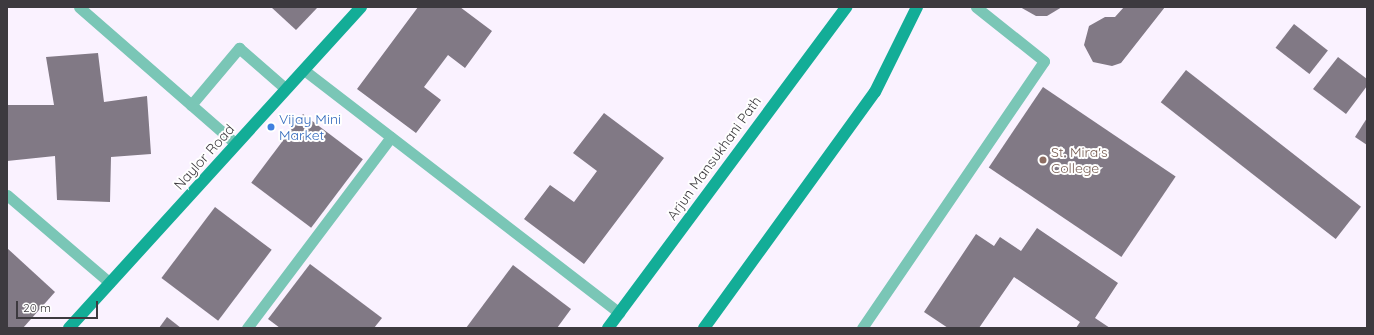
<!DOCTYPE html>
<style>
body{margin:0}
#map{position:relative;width:1374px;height:335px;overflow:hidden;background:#faf2ff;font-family:Quicksand,sans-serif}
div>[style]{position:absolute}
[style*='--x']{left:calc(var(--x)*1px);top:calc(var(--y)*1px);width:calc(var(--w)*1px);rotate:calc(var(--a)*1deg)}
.building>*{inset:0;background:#817985;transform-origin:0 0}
.lane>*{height:11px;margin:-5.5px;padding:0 5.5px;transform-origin:5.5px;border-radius:5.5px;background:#7ac6b6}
.secondary>*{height:12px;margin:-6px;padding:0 6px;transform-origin:6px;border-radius:6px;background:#13ad97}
.dots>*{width:11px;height:11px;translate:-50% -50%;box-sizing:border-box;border:2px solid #fff;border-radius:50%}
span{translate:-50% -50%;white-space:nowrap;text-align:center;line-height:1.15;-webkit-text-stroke:4px #fff;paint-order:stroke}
.shop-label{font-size:14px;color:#366cbe}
.left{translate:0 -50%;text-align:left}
.education-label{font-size:14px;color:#785e54}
.street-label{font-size:14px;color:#3d3a3f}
.frame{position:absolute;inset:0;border:8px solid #3d3a3f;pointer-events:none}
.scale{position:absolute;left:16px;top:301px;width:82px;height:18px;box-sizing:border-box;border:2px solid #3d3a3f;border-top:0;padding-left:5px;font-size:12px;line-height:14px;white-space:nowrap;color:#3d3a3f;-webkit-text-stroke:3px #fff;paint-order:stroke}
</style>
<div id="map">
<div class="building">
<i style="clip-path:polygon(271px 7px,318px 7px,296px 30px)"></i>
<i style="clip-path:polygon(418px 7px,460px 7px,492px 31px,465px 68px,448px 55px,424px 87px,441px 100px,416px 133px,357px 89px)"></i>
<i style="clip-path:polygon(1020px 7px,1062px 7px,1047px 16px,1036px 16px)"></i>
<i style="clip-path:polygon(1124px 7px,1165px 7px,1121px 63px,1112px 66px,1093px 62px,1084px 45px,1089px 26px,1105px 17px,1115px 17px)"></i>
<i style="left:1294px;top:24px;width:43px;height:30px;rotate:38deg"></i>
<i style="clip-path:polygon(98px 53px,104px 102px,147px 96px,151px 154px,111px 157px,110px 202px,57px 200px,55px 156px,7px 161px,7px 105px,54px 105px,46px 57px)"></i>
<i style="clip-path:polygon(1338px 57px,1367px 79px,1367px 86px,1346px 114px,1313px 89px)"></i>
<i style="left:1186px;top:70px;width:222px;height:41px;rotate:38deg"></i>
<i style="left:1043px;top:87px;width:160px;height:97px;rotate:34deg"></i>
<i style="clip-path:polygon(604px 113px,664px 158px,584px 264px,524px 219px,550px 185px,574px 202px,597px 171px,573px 153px)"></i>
<i style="left:303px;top:114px;width:75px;height:86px;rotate:37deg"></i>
<i style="clip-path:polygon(1367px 118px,1367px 145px,1355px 137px)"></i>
<i style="left:215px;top:207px;width:71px;height:89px;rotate:37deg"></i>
<i style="clip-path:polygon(1037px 228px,1118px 283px,1095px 318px,1110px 328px,1076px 328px,1080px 322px,1014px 277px,979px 328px,948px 328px,924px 312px,976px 234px,994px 246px,1000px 237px,1021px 251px)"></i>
<i style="clip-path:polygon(7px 248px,55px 292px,23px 328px,7px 328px)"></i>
<i style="clip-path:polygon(310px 264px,382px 318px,374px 328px,280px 328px,268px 319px)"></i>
<i style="clip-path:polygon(513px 265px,571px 309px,557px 328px,466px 328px)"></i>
<i style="clip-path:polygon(167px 317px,181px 328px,159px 328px)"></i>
</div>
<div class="lane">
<i style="--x:79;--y:7;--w:208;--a:41.1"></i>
<i style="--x:304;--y:70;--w:398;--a:37.6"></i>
<i style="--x:191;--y:105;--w:75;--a:-49.9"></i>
<i style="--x:239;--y:48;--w:62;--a:41.1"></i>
<i style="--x:7;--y:195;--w:135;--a:40.5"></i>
<i style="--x:247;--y:328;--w:239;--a:-53"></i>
<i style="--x:862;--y:328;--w:323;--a:-55.7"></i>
<i style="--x:1044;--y:61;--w:87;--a:-141.5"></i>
</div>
<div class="secondary">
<i style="--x:69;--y:328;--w:434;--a:-47.7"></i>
<i style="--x:608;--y:328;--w:400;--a:-53.4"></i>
<i style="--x:704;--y:328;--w:291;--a:-54.1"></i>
<i style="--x:875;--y:92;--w:95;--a:-63.7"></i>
</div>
<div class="dots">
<i style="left:271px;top:127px;background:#3f7fe0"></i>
<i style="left:1043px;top:160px;background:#8d6e63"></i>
</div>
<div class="shop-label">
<span class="left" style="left:279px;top:127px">Vijay Mini<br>Market</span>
</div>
<div class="education-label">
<span class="left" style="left:1051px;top:160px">St. Mira's<br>College</span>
</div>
<div class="street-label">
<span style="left:204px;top:157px;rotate:-48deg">Naylor Road</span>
<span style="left:714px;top:158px;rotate:-54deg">Arjun Mansukhani Path</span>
</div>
<div class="frame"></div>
<div class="scale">20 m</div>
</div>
